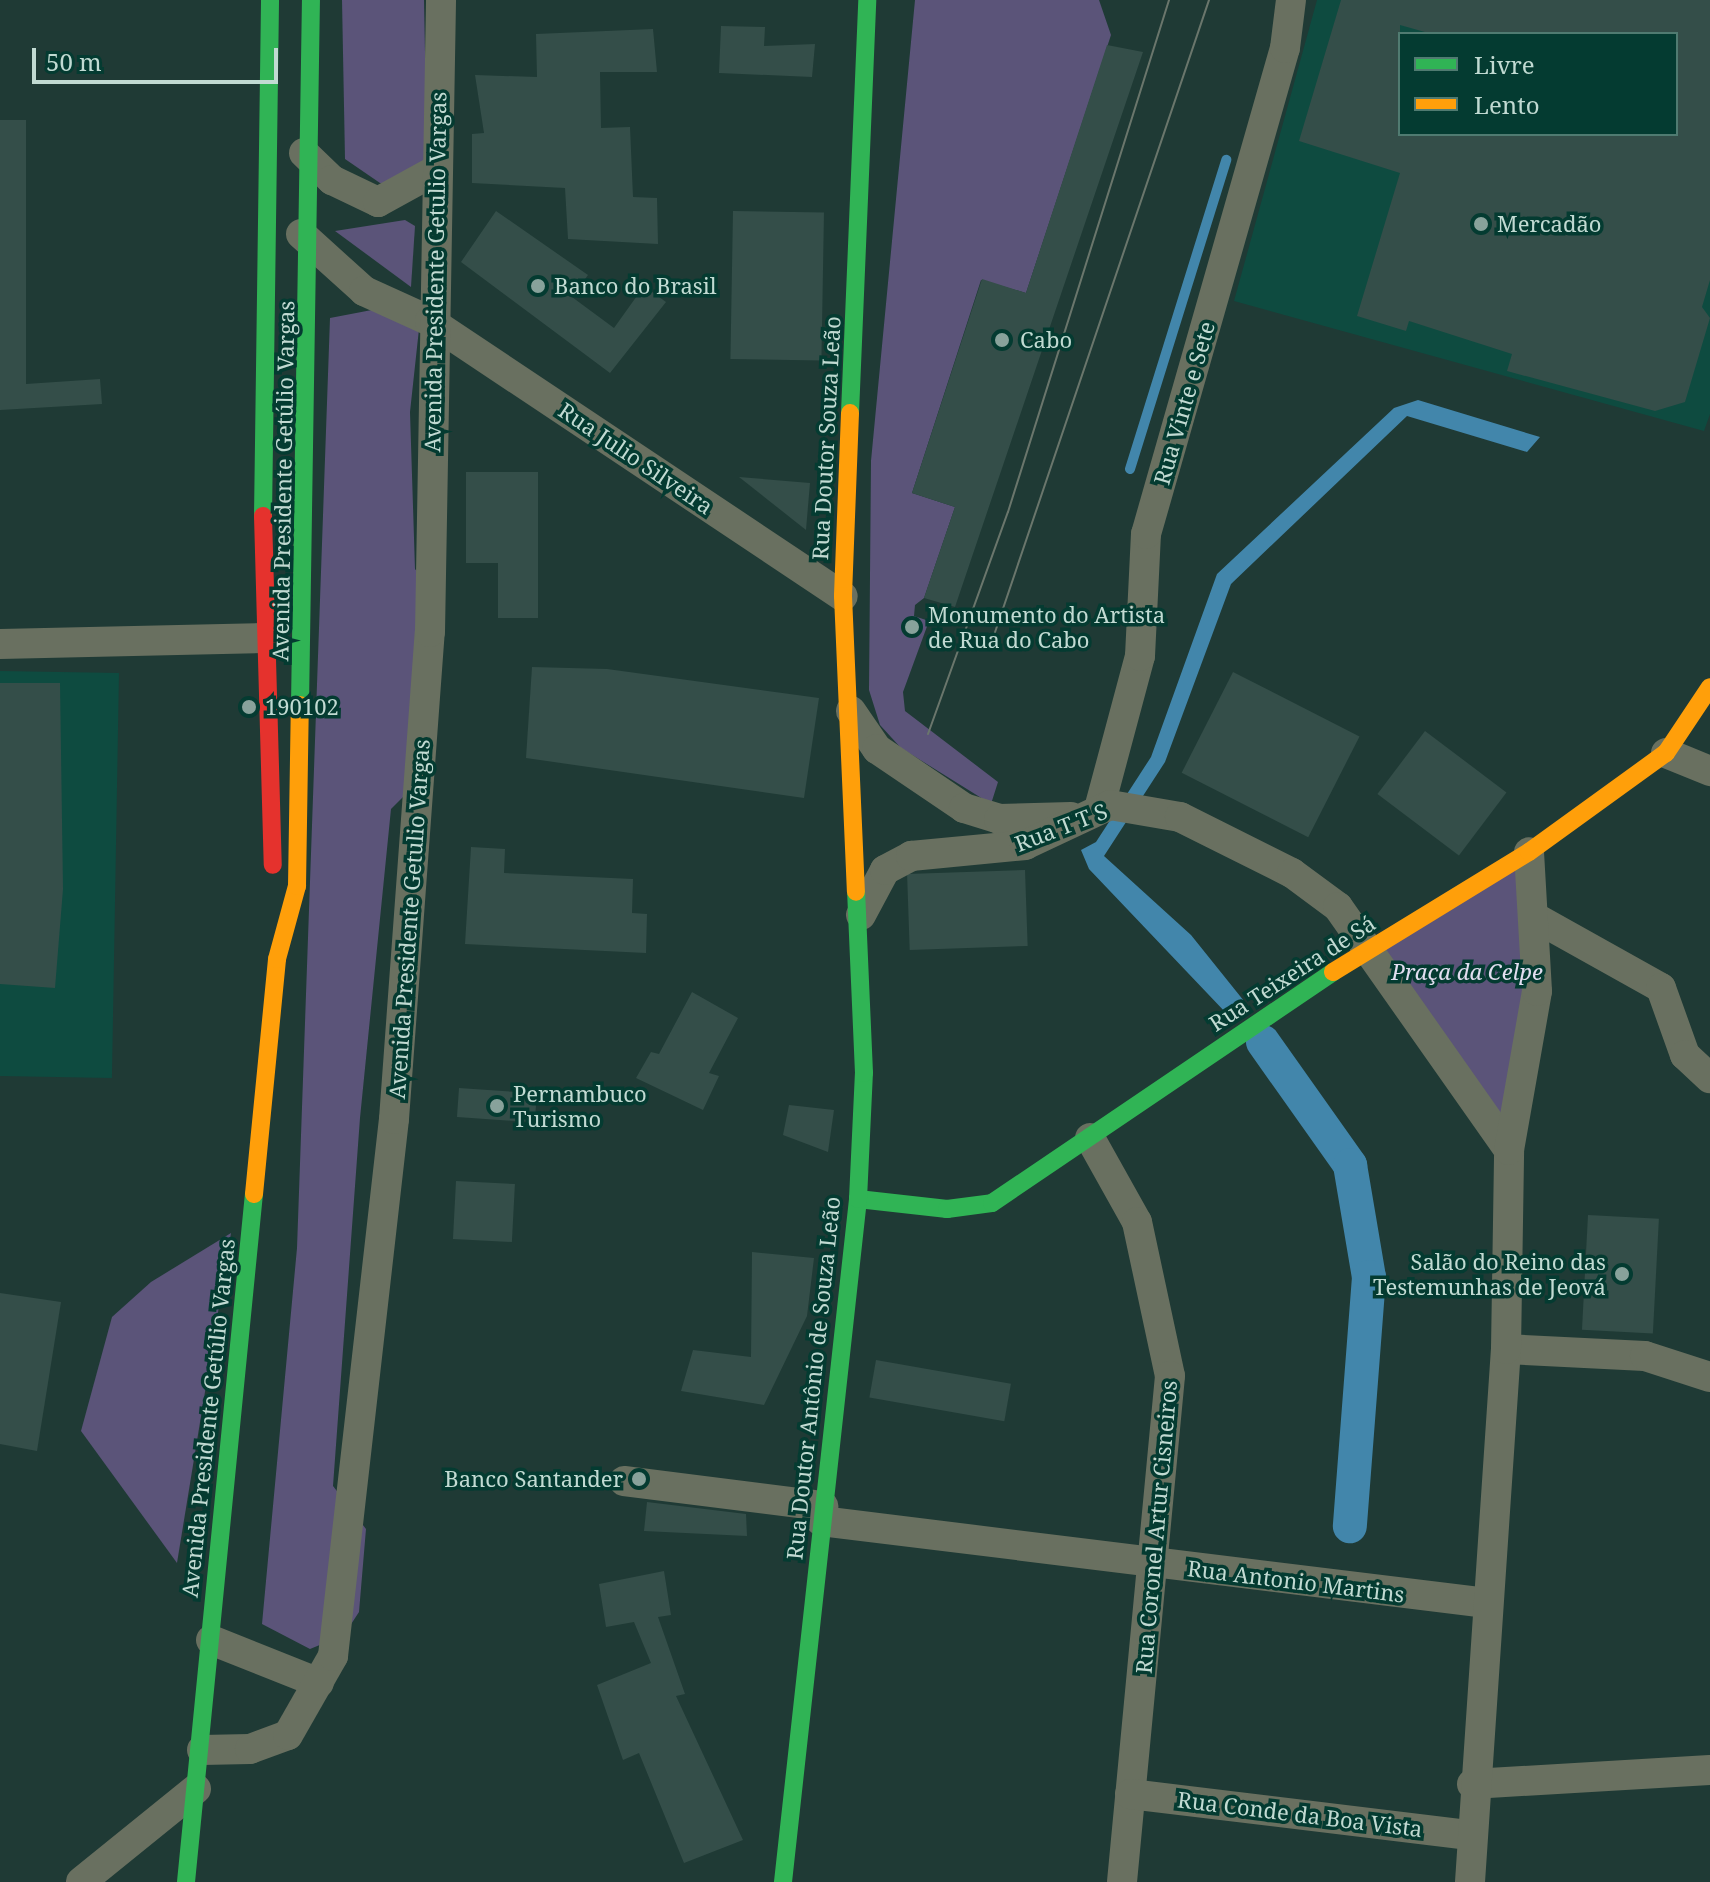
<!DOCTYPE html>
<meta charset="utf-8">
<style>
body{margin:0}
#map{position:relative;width:1710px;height:1882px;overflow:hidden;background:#1f3a35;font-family:"Noto Serif",serif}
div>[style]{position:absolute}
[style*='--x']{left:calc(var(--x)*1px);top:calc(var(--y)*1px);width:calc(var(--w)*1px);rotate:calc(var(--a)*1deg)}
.built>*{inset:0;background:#0e4b40;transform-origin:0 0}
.green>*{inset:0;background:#5b5479}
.water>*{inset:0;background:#4286ab}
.stream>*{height:10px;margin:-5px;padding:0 5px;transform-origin:5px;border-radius:5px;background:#4286ab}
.canal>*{height:34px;margin:-17px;padding:0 17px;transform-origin:17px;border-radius:17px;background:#4286ab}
.building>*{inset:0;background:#344e49;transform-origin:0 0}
.street>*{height:30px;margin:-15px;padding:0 15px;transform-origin:15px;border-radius:15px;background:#697060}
.fast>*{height:18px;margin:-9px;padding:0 9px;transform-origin:9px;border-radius:9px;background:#30b455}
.slow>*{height:18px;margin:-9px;padding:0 9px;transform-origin:9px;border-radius:9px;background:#ff9f0a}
.jam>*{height:18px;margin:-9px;padding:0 9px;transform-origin:9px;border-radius:9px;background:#e5322d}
.tram>*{height:2px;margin:-1px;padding:0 1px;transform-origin:1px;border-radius:1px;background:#6a766c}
.dots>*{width:22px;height:22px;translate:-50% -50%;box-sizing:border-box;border:4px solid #043b31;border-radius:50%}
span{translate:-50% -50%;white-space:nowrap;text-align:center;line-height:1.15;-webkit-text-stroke:7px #043b31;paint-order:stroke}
.poi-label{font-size:22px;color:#c1dad2}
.left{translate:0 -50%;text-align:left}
.right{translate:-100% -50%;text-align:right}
.street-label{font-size:22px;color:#c1dad2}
.park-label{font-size:22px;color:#e2def0;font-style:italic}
.legend{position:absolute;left:1398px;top:32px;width:280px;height:104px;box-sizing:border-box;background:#043b31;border:2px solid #507b71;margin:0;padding:10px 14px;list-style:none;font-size:24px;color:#c1dad2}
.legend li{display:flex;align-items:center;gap:16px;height:40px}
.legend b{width:40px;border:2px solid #507b71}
.scale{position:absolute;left:32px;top:48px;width:246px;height:36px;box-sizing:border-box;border:4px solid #c1dad2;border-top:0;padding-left:10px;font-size:24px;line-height:28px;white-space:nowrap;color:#c1dad2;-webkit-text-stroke:6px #043b31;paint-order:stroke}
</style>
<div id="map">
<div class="built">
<i style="clip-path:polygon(evenodd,1317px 0,1710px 0,1710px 414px,1704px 431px,1234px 301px,1317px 0,1400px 34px,1676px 34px,1676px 134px,1400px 134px,1400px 34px)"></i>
<i style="left:0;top:671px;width:119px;height:405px;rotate:1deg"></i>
</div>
<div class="green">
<i style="clip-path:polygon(342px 0,424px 0,427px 157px,407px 183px,380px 183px,345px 159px)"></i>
<i style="clip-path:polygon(915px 0,1099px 0,1111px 35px,1026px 293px,981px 280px,912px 493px,955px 507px,924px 598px,915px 605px,914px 616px,929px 621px,903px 692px,905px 711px,998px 782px,991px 804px,901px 748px,880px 725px,869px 690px,871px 461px)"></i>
<i style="clip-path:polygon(405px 220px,415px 226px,411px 287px,335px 231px)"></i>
<i style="clip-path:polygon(377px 309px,419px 329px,410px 412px,415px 569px,436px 595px,419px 781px,391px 809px,360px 1118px,333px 1486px,366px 1529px,359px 1612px,344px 1635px,310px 1649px,262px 1624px,297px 1248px,330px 318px)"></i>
<i style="clip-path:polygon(1529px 852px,1538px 982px,1509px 1150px,1366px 951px)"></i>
<i style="clip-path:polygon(231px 1233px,177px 1563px,81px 1431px,112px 1317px,151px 1282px)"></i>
</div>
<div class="water">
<i style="clip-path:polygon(1418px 400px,1540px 437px,1527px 452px,1407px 416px,1231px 584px,1165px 762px,1104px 856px,1191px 935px,1244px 1001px,1227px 1014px,1089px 869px,1081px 850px,1096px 842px,1151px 757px,1217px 574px,1394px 408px)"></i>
</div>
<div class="stream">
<i style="--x:1130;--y:469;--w:324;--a:-72.7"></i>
</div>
<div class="canal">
<i style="--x:1263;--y:1042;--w:151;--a:54.7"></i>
<i style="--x:1350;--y:1165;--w:114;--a:80.4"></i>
<i style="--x:1369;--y:1277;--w:250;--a:94.4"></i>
</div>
<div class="building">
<i style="clip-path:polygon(evenodd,1341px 0,1710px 0,1710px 280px,1702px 307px,1710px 318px,1685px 402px,1655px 411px,1507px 371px,1512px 354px,1409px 321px,1406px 331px,1357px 316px,1400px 173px,1299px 141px,1341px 0,1400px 25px,1432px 34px,1676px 34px,1676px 134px,1400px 134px,1400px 25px)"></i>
<i style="clip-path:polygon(721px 26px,765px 27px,764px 46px,815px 44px,812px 77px,719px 73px)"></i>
<i style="clip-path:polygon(653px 29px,657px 72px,600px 72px,601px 128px,630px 127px,633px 197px,657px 198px,658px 244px,568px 239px,565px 188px,472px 183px,472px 134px,484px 133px,475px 75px,537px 77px,536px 34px)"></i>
<i style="clip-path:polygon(1107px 45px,1143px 52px,955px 607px,924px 598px,955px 507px,912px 493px,982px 279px,1026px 293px)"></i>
<i style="clip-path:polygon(0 120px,26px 120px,26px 384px,100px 379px,102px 404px,0 410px)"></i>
<i style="clip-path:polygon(496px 211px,588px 275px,572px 297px,614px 328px,644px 286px,666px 302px,610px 373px,461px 262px)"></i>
<i style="left:733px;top:211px;width:91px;height:148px;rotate:1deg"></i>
<i style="clip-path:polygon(466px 472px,538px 472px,538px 618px,498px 618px,498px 563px,466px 563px)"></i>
<i style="clip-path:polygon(739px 477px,810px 483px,806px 530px)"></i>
<i style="clip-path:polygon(532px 667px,607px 669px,819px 698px,804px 798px,526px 758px)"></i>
<i style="left:1233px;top:672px;width:142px;height:113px;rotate:27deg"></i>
<i style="clip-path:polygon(0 683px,60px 683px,63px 889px,55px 988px,0 984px)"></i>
<i style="left:1425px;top:731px;width:102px;height:79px;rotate:37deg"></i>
<i style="clip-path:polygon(471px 847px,505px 849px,504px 873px,633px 879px,632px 913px,647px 914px,646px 953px,465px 944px)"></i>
<i style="left:1025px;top:870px;width:76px;height:118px;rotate:88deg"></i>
<i style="clip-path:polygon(692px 992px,738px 1018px,709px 1073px,719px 1076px,703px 1110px,636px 1078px,651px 1052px,659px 1054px)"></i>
<i style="left:459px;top:1088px;width:78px;height:29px;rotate:4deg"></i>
<i style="clip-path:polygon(789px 1105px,834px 1110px,828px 1152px,783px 1135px)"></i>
<i style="left:456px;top:1181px;width:59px;height:58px;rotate:3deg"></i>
<i style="left:1588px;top:1215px;width:71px;height:115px;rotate:3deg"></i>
<i style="clip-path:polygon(752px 1252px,814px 1258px,807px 1316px,764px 1405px,681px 1391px,693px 1350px,751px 1357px)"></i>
<i style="clip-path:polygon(0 1293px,61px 1302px,37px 1451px,0 1444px)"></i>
<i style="left:876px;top:1360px;width:137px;height:38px;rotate:10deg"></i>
<i style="clip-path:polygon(647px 1502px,746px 1514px,747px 1536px,644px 1531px)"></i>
<i style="clip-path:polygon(664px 1571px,671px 1615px,658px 1617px,685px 1694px,676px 1696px,743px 1840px,684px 1863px,639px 1753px,623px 1760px,597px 1685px,651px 1663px,634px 1622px,606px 1627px,599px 1584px)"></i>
</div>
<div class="street">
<i style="--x:304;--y:153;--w:39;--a:44"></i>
<i style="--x:332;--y:180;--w:51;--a:25.6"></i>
<i style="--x:378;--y:202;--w:68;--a:-28.8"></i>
<i style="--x:301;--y:234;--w:85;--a:42.1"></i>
<i style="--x:364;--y:291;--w:72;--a:24.4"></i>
<i style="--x:430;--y:321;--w:496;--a:33.7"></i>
<i style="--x:0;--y:644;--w:261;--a:-1.3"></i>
<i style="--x:851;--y:711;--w:46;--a:55.6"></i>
<i style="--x:877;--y:749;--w:105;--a:34.1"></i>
<i style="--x:964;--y:808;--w:37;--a:17"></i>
<i style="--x:999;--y:819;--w:72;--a:-1.6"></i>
<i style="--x:1666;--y:753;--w:48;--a:22.2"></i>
<i style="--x:1099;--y:809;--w:158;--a:-75"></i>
<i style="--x:1140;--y:656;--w:122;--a:-87.2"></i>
<i style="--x:1146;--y:534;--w:505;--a:-74.04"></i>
<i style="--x:1285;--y:48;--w:48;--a:-82.9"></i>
<i style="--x:861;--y:915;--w:51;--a:-61.9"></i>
<i style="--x:885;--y:870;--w:30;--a:-28"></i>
<i style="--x:911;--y:856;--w:115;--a:-5.5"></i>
<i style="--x:1025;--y:845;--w:94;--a:-25.2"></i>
<i style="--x:1110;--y:805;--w:71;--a:9.7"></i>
<i style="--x:1180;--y:817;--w:125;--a:26.6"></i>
<i style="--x:1292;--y:873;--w:57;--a:36.5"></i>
<i style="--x:1338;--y:907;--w:297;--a:54.9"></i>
<i style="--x:1536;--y:918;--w:143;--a:29.2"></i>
<i style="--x:1661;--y:988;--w:71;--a:70.3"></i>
<i style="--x:1685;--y:1055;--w:34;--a:43"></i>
<i style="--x:1090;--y:1138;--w:96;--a:60.8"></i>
<i style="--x:1137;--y:1222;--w:157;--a:77.9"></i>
<i style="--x:1170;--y:1376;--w:508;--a:95.42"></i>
<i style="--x:1506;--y:1349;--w:139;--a:2.9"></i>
<i style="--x:1645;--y:1356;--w:68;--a:17.9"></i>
<i style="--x:624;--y:1481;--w:201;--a:7.2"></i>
<i style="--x:821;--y:1521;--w:671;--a:7.02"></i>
<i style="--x:211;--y:1640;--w:116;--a:21.7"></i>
<i style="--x:202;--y:1750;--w:48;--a:-1.2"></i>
<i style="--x:250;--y:1749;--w:40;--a:-20.2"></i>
<i style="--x:288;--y:1735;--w:91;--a:-60.3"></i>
<i style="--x:333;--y:1656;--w:540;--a:-83.52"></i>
<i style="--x:394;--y:1119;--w:488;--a:-85.8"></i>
<i style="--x:430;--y:632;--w:632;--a:-89"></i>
<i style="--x:1472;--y:1784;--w:238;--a:-3.4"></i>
<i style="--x:1130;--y:1794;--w:342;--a:6.9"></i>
<i style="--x:81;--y:1882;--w:148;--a:-39"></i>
<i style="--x:1470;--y:1882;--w:534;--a:-86.14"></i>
<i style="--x:1506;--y:1349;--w:199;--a:-89.1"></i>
<i style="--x:1509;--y:1150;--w:161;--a:-80"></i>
<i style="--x:1537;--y:991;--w:139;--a:-93.3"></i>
</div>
<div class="fast">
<i style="--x:850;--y:413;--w:413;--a:-87.6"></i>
<i style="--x:263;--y:516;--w:516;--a:-89.22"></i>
<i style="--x:300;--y:705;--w:705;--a:-89.11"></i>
<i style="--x:858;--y:1199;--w:90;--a:6.4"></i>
<i style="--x:947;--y:1209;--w:45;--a:-7.6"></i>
<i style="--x:992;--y:1203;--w:412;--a:-34.1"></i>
<i style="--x:186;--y:1882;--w:691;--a:-84.36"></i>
<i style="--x:783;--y:1882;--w:687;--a:-83.73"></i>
<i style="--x:858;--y:1199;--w:126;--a:-87.3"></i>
<i style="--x:864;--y:1073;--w:181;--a:-92.5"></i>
</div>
<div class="slow">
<i style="--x:850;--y:413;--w:183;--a:92.2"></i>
<i style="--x:843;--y:596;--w:296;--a:87.5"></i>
<i style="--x:1333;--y:972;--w:230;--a:-31.5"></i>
<i style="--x:1529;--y:852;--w:169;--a:-35.9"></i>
<i style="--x:1666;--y:753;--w:79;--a:-56.3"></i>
<i style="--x:254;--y:1194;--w:236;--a:-84.4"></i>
<i style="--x:277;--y:959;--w:76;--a:-74.7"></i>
<i style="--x:297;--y:886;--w:181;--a:-89.1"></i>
</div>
<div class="jam">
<i style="--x:263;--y:516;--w:349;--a:88.4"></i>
</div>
<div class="tram">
<i style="--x:990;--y:647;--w:683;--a:-71.3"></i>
<i style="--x:928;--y:734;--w:236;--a:-70.2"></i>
<i style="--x:1008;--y:512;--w:537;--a:-72.54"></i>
</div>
<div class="dots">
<i style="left:1481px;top:224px;background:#88a29b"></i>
<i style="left:538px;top:286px;background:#88a29b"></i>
<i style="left:1002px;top:340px;background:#88a29b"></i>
<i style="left:912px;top:627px;background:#88a29b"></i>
<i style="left:249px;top:707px;background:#88a29b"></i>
<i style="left:497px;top:1106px;background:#88a29b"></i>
<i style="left:1622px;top:1274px;background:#88a29b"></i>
<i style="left:639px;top:1479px;background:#88a29b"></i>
</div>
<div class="poi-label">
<span class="left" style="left:1497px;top:224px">Mercadão</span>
<span class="left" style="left:554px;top:286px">Banco do Brasil</span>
<span class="left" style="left:1020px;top:340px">Cabo</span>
<span class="left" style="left:928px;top:627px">Monumento do Artista<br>de Rua do Cabo</span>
<span class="left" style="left:265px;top:707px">190102</span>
<span class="left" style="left:513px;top:1106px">Pernambuco<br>Turismo</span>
<span class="right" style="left:1606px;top:1274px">Salão do Reino das<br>Testemunhas de Jeová</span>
<span class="right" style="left:623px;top:1479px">Banco Santander</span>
</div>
<div class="street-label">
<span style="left:435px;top:272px;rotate:-89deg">Avenida Presidente Getulio Vargas</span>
<span style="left:1184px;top:403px;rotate:-74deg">Rua Vinte e Sete</span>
<span style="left:826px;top:438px;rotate:-87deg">Rua Doutor Souza Leão</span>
<span style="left:636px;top:458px;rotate:34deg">Rua Julio Silveira</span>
<span style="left:283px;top:481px;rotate:-89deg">Avenida Presidente Getúlio Vargas</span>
<span style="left:1061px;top:827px;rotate:-21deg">Rua T T S</span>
<span style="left:409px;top:919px;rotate:-86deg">Avenida Presidente Getulio Vargas</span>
<span style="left:1292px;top:973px;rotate:-33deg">Rua Teixeira de Sá</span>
<span style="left:813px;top:1378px;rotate:-84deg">Rua Doutor Antônio de Souza Leão</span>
<span style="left:208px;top:1418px;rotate:-84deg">Avenida Presidente Getúlio Vargas</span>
<span style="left:1156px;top:1527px;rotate:-85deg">Rua Coronel Artur Cisneiros</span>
<span style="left:1296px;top:1581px;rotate:7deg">Rua Antonio Martins</span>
<span style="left:1300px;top:1814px;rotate:7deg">Rua Conde da Boa Vista</span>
</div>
<div class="park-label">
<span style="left:1467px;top:972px">Praça da Celpe</span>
</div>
<ul class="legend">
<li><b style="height:10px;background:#30b455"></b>Livre</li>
<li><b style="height:10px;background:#ff9f0a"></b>Lento</li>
</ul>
<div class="scale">50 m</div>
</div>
